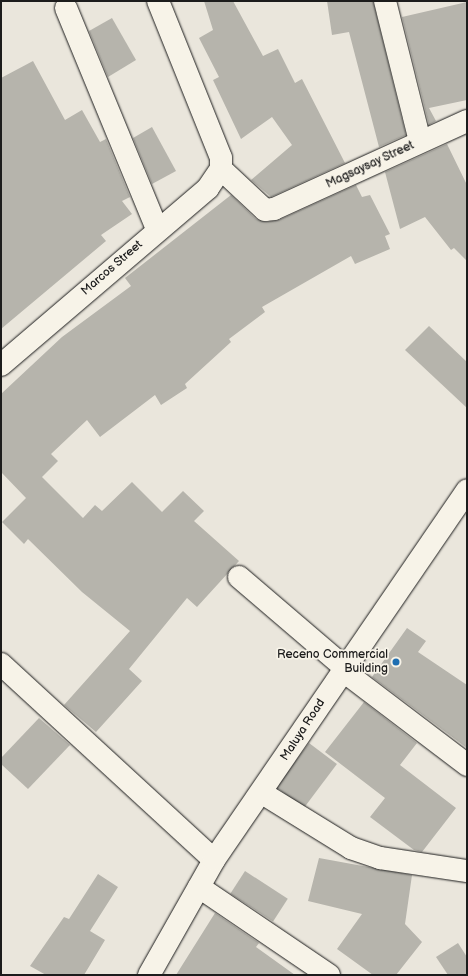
<!DOCTYPE html>
<style>
body{margin:0}
#map{position:relative;width:468px;height:976px;overflow:hidden;background:#eae6dc;font-family:"Balsamiq Sans",sans-serif}
div>[style]{position:absolute}
[style*='--x']{left:calc(var(--x)*1px);top:calc(var(--y)*1px);width:calc(var(--w)*1px);rotate:calc(var(--a)*1deg)}
.building>*{inset:0;background:#b6b4ac;transform-origin:0 0}
.roads{filter:drop-shadow(0 0 1px #1c1c1c) drop-shadow(0 0 1px #1c1c1c)}
.minor>*{height:22px;margin:-11px;padding:0 11px;transform-origin:11px;border-radius:11px;background:#f7f3e8}
.dots>*{width:11px;height:11px;translate:-50% -50%;box-sizing:border-box;border:2px solid #f7f3e8;border-radius:50%}
span{translate:-50% -50%;white-space:nowrap;text-align:center;line-height:1.15;-webkit-text-stroke:3.5px #f7f3e8;paint-order:stroke}
.street-label{font-size:12px;color:#1c1c1c}
.poi-label{font-size:12px;color:#1c1c1c}
.right{translate:-100% -50%;text-align:right}
.frame{position:absolute;inset:0;border:2px solid #1c1c1c;pointer-events:none}
</style>
<div id="map">
<div class="building">
<i style="clip-path:polygon(204px 1px,233px 1px,263px 56px,278px 49px,295px 83px,302px 79px,345px 163px,271px 197px,251px 180px,292px 145px,272px 117px,241px 139px,213px 80px,219px 77px,199px 38px,213px 30px)"></i>
<i style="clip-path:polygon(327px 1px,373px 1px,406px 135px,379px 147px,349px 32px,332px 35px)"></i>
<i style="clip-path:polygon(467px 2px,467px 100px,429px 108px,436px 121px,429px 125px,402px 17px)"></i>
<i style="clip-path:polygon(112px 18px,136px 60px,108px 77px,89px 31px)"></i>
<i style="clip-path:polygon(33px 61px,65px 120px,82px 110px,100px 142px,106px 139px,130px 197px,122px 201px,132px 214px,101px 235px,106px 241px,1px 329px,1px 78px)"></i>
<i style="clip-path:polygon(152px 127px,176px 171px,152px 184px,133px 138px)"></i>
<i style="clip-path:polygon(447px 144px,467px 185px,467px 261px,454px 248px,451px 250px,425px 217px,400px 229px,385px 172px)"></i>
<i style="clip-path:polygon(356px 185px,362px 197px,370px 195px,390px 234px,385px 236px,390px 249px,355px 264px,351px 256px,262px 307px,265px 312px,229px 339px,231px 342px,185px 384px,187px 388px,161px 405px,155px 395px,100px 437px,87px 420px,51px 454px,58px 461px,42px 477px,83px 518px,95px 505px,102px 511px,132px 482px,162px 512px,183px 491px,204px 511px,194px 521px,239px 561px,197px 607px,187px 598px,129px 669px,142px 681px,96px 732px,64px 705px,130px 631px,82px 592px,28px 539px,24px 544px,2px 522px,26px 498px,1px 472px,1px 394px,62px 337px,131px 286px,125px 278px,231px 195px,256px 219px,266px 222px,279px 220px)"></i>
<i style="clip-path:polygon(429px 326px,467px 362px,467px 408px,405px 350px)"></i>
<i style="clip-path:polygon(407px 628px,426px 641px,418px 652px,467px 685px,467px 748px,372px 677px)"></i>
<i style="clip-path:polygon(364px 702px,417px 743px,400px 765px,456px 808px,422px 852px,414px 850px,370px 817px,385px 798px,325px 752px)"></i>
<i style="clip-path:polygon(39px 718px,70px 745px,28px 789px,1px 764px,1px 758px)"></i>
<i style="left:309px;top:743px;width:35px;height:55px;rotate:37deg"></i>
<i style="clip-path:polygon(319px 858px,412px 875px,405px 924px,422px 942px,396px 975px,373px 975px,337px 949px,362px 914px,308px 901px)"></i>
<i style="left:245px;top:871px;width:51px;height:27px;rotate:33deg"></i>
<i style="clip-path:polygon(98px 874px,118px 887px,90px 931px,105px 940px,84px 975px,46px 975px,30px 966px,64px 917px,69px 919px)"></i>
<i style="clip-path:polygon(215px 913px,259px 943px,256px 947px,295px 975px,176px 975px)"></i>
<i style="clip-path:polygon(458px 943px,467px 957px,467px 975px,448px 975px,436px 957px)"></i>
</div>
<div class="roads">
<div class="minor">
<i style="--x:158;--y:1;--w:169;--a:68.1"></i>
<i style="--x:221;--y:158;--w:11;--a:90"></i>
<i style="--x:385;--y:1;--w:144;--a:76"></i>
<i style="--x:66;--y:8;--w:239;--a:67.6"></i>
<i style="--x:221;--y:169;--w:60;--a:43"></i>
<i style="--x:265;--y:210;--w:9;--a:-6"></i>
<i style="--x:274;--y:209;--w:212;--a:-24.5"></i>
<i style="--x:1;--y:365;--w:272;--a:-40.5"></i>
<i style="--x:208;--y:188;--w:23;--a:-56"></i>
<i style="--x:239;--y:577;--w:138;--a:40.6"></i>
<i style="--x:1;--y:664;--w:289;--a:42.6"></i>
<i style="--x:342;--y:670;--w:157;--a:37.2"></i>
<i style="--x:262;--y:793;--w:105;--a:31.7"></i>
<i style="--x:351;--y:848;--w:31;--a:19"></i>
<i style="--x:380;--y:858;--w:88;--a:8.5"></i>
<i style="--x:199;--y:887;--w:157;--a:34.1"></i>
<i style="--x:149;--y:975;--w:132;--a:-60.5"></i>
<i style="--x:214;--y:860;--w:448;--a:-55.6"></i>
</div>
</div>
<div class="dots">
<i style="left:396px;top:662px;background:#1f6fb2"></i>
</div>
<div class="street-label">
<span style="left:370px;top:165px;rotate:-25deg">Magsaysay Street</span>
<span style="left:112px;top:268px;rotate:-41deg">Marcos Street</span>
<span style="left:303px;top:730px;rotate:-57deg">Maluya Road</span>
</div>
<div class="poi-label">
<span class="right" style="left:388px;top:662px">Receno Commercial<br>Building</span>
</div>
<div class="frame"></div>
</div>
